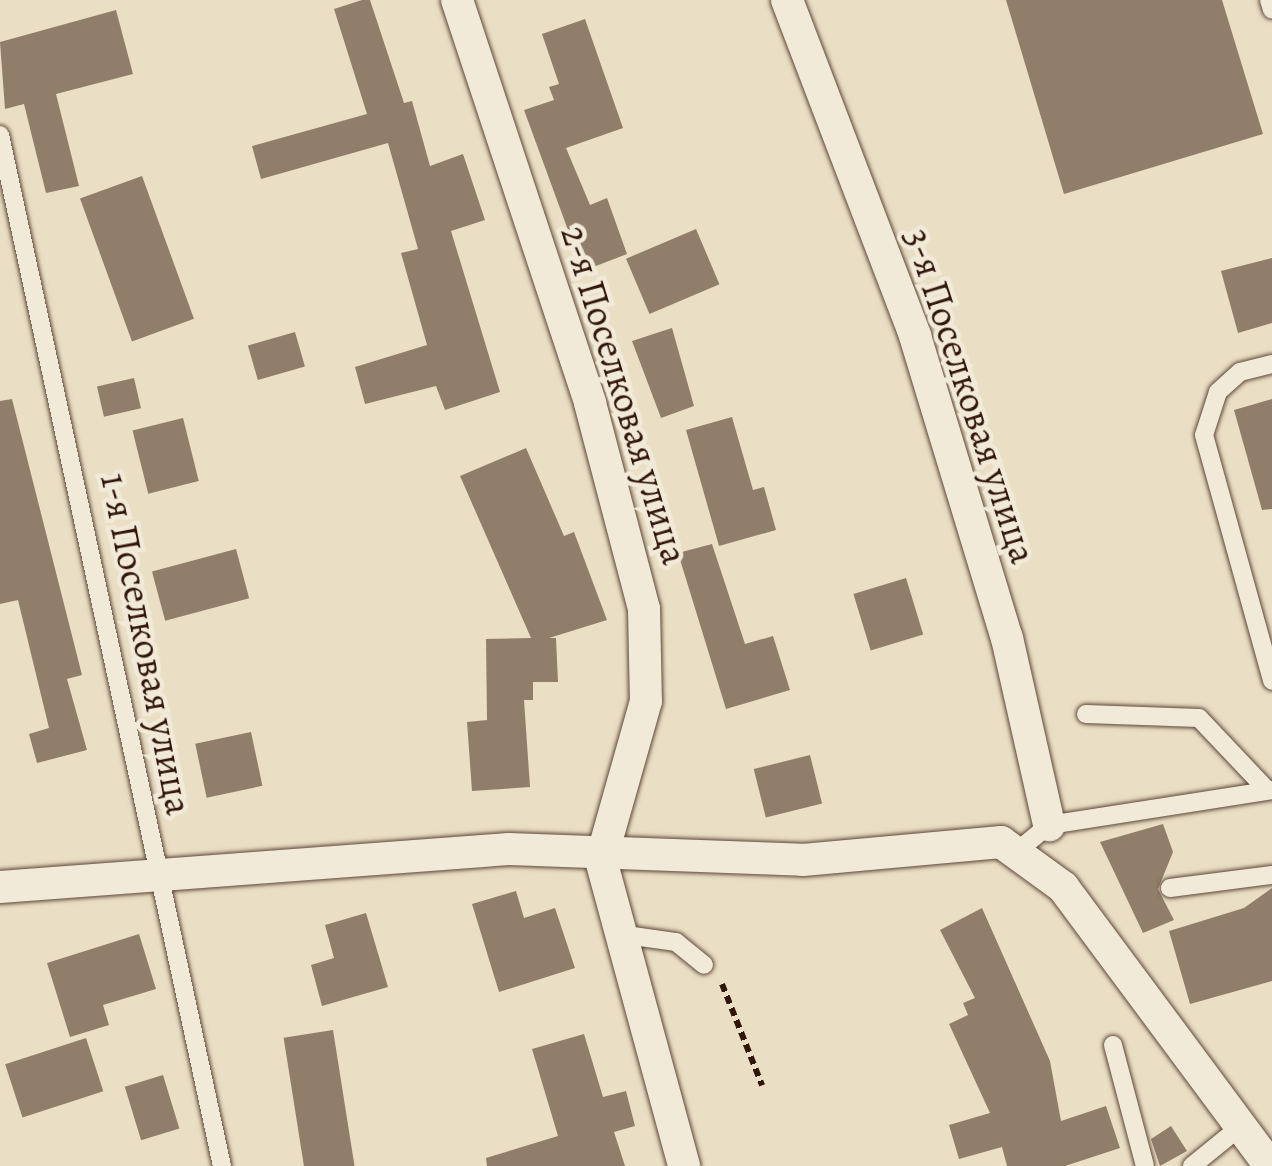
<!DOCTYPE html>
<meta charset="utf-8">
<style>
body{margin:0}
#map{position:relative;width:1272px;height:1166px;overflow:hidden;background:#eadec5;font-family:Alegreya,serif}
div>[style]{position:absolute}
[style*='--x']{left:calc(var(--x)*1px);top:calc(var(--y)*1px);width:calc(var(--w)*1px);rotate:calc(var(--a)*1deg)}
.building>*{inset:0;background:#917e6a;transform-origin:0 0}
.path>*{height:6px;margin-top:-3px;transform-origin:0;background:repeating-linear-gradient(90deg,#301508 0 8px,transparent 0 13px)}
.roads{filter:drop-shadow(0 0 2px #5e4737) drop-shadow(0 0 2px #5e4737)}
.service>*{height:18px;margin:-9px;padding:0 9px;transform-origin:9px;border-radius:9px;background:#f1ead9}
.minor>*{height:32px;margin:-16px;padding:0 16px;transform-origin:16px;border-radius:16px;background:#f1ead9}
span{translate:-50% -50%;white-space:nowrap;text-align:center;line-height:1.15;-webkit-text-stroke:9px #f1ead9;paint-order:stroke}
.street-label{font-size:38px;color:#301508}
</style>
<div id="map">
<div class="building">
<i style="clip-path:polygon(362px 0,370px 0,404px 103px,412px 101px,430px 166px,463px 154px,485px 220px,451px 231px,500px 392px,445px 410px,436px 386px,365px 404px,355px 367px,427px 345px,401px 253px,418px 249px,388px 143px,261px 179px,252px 146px,367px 114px,334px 9px)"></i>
<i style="clip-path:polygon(1006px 0,1222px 0,1263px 134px,1064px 194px)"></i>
<i style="clip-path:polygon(116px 10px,133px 74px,56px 94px,79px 186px,46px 193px,24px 104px,5px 109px,0 42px)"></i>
<i style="clip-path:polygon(585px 19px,623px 128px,566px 148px,590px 205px,607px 198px,627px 254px,583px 271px,524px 110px,554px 100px,549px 87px,559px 84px,542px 34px)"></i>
<i style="left:142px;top:176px;width:152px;height:66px;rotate:70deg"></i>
<i style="left:696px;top:229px;width:60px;height:76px;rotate:67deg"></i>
<i style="clip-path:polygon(1272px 258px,1272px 323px,1238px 333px,1221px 271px)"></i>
<i style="clip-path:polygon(672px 328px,694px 406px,661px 418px,632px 341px)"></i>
<i style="left:295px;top:332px;width:36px;height:49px;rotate:74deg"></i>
<i style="left:134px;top:378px;width:31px;height:38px;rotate:77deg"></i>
<i style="clip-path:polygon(12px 399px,82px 675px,67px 679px,87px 750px,37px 763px,29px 734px,49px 728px,18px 600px,0 604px,0 401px)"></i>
<i style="clip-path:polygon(1272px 399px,1272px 509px,1262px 510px,1234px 410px)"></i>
<i style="clip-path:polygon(732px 417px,753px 490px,764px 487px,776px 530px,719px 546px,686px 430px)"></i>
<i style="left:183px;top:418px;width:65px;height:52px;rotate:76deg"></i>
<i style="clip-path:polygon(526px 448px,564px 536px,574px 532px,607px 620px,549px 638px,556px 638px,558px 682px,533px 682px,533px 700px,524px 700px,530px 787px,472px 791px,467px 722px,487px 720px,486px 639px,531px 638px,460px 476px)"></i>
<i style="clip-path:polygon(712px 544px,745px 644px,773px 636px,790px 690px,726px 709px,678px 553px)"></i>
<i style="left:236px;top:549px;width:51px;height:87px;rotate:75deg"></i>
<i style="left:906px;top:578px;width:59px;height:55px;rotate:73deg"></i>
<i style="left:251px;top:732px;width:55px;height:57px;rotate:78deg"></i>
<i style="left:810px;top:755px;width:50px;height:58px;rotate:76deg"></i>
<i style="clip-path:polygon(1163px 824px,1173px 852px,1158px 889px,1174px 920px,1143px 933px,1100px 842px)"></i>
<i style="clip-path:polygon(1272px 888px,1272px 981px,1190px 1004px,1169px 931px,1244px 908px)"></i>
<i style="clip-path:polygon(516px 891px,524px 918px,555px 908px,575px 968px,499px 992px,472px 904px)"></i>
<i style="clip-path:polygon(982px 908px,1050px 1061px,1061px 1121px,1106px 1106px,1120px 1148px,1065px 1166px,1007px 1166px,1002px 1147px,959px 1159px,949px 1125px,990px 1113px,949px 1024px,968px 1015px,963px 1003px,975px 998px,940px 930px)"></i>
<i style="clip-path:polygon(366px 913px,388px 987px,322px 1006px,311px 965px,334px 958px,325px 925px)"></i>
<i style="clip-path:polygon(139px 934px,156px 989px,103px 1005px,109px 1025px,70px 1037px,47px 963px)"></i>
<i style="left:333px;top:1030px;width:138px;height:50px;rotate:81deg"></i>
<i style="clip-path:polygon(584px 1034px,603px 1097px,626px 1091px,635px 1126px,614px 1132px,625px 1166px,487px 1166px,486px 1158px,558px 1136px,532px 1049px)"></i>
<i style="left:86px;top:1038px;width:56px;height:85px;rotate:72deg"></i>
<i style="left:163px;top:1075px;width:56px;height:40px;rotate:73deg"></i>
<i style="clip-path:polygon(1171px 1126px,1187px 1151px,1160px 1166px,1151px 1139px)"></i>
</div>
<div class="path">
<i style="--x:722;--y:984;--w:109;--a:68.4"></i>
</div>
<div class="roads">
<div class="service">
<i style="--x:1269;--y:0;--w:10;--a:73"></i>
<i style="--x:0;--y:135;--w:1055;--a:77.85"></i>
<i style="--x:1272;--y:364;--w:33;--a:166"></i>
<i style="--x:1240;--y:372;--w:30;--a:138"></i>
<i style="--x:1218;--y:392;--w:45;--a:108"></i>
<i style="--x:1204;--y:435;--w:255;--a:74.5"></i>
<i style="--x:1086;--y:714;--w:113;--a:2"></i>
<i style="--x:1199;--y:718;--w:99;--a:46.6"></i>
<i style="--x:1020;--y:849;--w:38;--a:-40"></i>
<i style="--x:1049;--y:825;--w:226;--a:-8.9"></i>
<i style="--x:1170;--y:888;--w:103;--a:-7.3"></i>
<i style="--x:619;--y:934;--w:58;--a:8"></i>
<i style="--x:676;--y:942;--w:36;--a:39"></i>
<i style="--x:1113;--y:1045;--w:125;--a:75.2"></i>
<i style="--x:1192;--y:1166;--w:63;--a:-39.2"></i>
</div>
<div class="minor">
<i style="--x:457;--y:0;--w:424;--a:71.7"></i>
<i style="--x:590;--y:403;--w:213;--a:75.3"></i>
<i style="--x:644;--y:609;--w:92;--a:88.8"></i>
<i style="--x:646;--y:701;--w:165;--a:105.8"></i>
<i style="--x:601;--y:860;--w:317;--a:74.8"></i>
<i style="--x:787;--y:0;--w:360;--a:69.1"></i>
<i style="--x:915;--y:336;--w:316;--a:73.1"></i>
<i style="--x:1007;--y:638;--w:192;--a:77.3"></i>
<i style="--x:0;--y:887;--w:510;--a:-4.27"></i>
<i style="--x:509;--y:849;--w:294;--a:2.1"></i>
<i style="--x:803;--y:860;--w:199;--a:-5.2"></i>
<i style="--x:1001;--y:842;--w:77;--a:36"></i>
<i style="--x:1063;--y:887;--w:347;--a:53.4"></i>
</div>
</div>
<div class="street-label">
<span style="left:624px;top:395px;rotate:73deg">2-я Поселковая улица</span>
<span style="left:970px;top:396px;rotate:72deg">3-я Поселковая улица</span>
<span style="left:146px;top:644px;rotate:79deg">1-я Поселковая улица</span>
</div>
</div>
